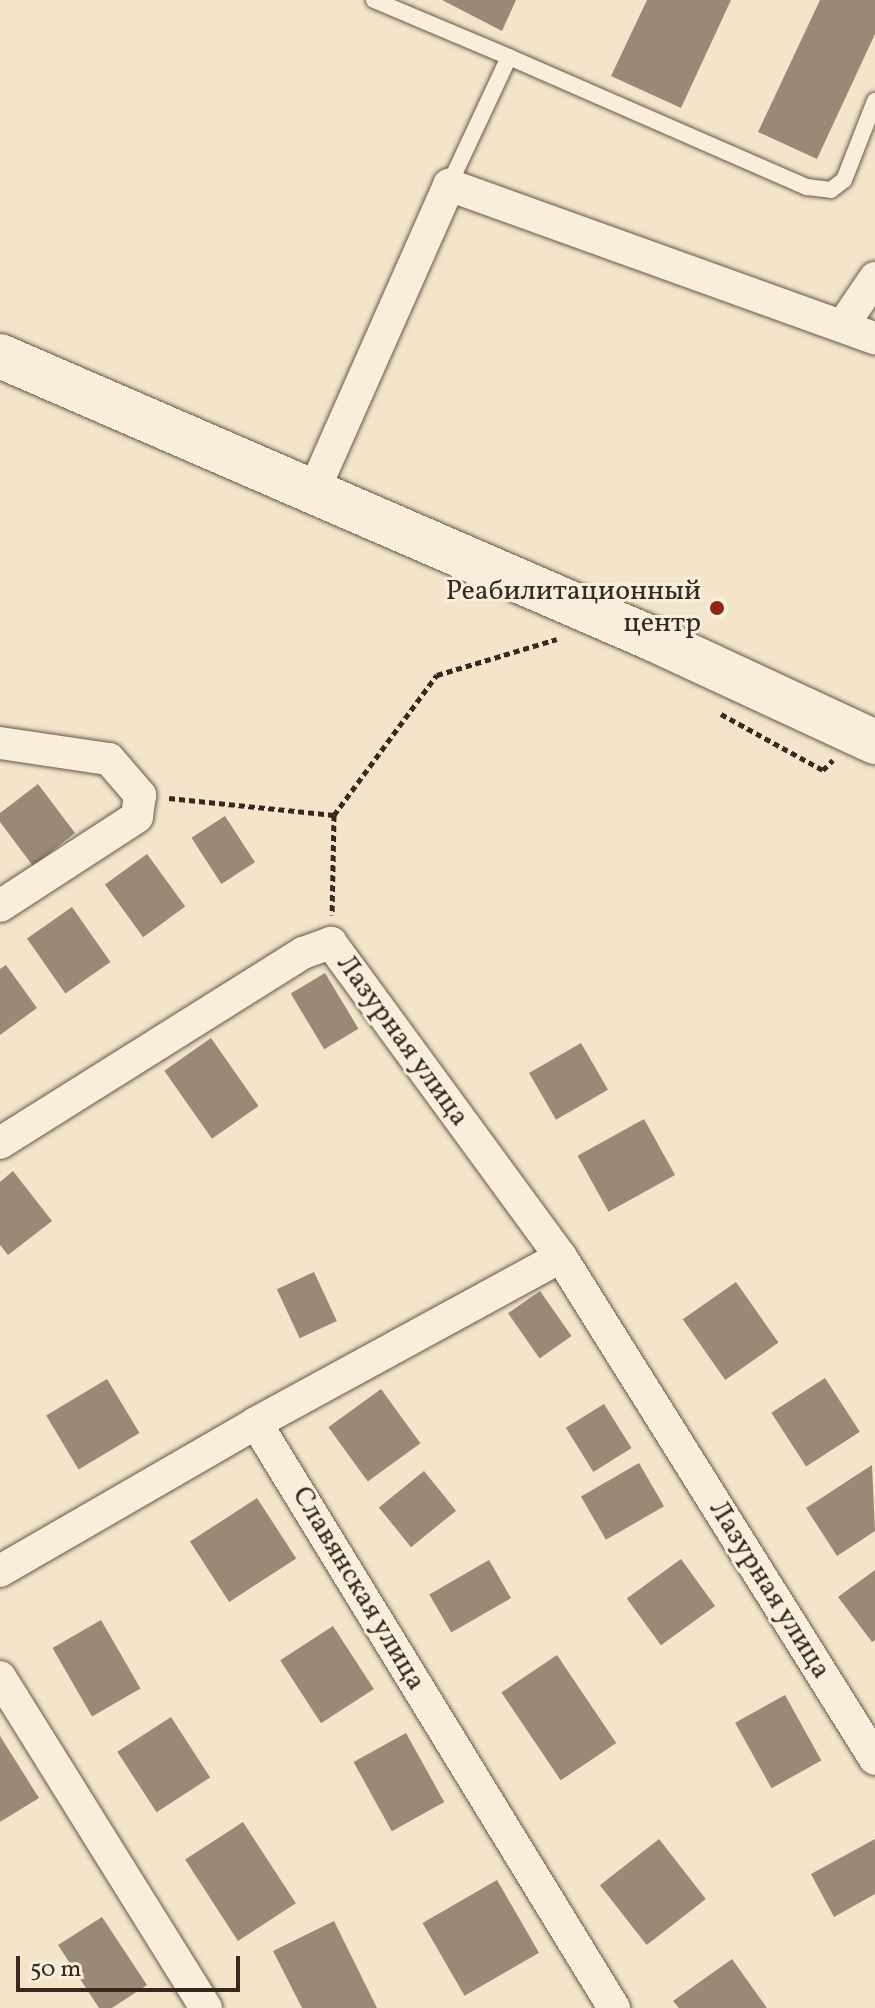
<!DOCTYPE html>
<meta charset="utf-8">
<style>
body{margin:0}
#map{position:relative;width:875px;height:2008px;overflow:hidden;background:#f2e5c9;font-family:Vollkorn,serif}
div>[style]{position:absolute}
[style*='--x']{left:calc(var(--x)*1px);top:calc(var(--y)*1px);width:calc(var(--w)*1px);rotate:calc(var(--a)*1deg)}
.building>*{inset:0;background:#998a78;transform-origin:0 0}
.path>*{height:5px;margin-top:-2.5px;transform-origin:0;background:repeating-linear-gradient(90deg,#382820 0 6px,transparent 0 10px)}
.roads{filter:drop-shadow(0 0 2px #66574a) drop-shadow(0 0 2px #66574a)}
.lane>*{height:16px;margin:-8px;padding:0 8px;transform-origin:8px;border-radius:8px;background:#f7eedc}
.street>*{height:32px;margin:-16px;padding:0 16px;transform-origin:16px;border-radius:16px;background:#f7eedc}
.secondary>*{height:44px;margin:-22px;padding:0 22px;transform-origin:22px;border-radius:22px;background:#f7eedc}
.dots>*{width:22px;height:22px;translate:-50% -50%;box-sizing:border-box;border:4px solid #f7eedc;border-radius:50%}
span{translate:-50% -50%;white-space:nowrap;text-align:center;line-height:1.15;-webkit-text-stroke:6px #f7eedc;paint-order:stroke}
.poi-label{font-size:28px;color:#382820}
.right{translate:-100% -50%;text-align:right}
.street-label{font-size:28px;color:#382820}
.scale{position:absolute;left:16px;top:1956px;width:224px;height:36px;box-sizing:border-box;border:4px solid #382820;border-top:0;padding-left:10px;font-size:24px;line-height:28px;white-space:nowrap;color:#382820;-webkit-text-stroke:6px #f7eedc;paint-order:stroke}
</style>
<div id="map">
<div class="building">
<i style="clip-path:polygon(442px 0,516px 0,502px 31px)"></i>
<i style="clip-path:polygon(647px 0,731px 0,681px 108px,611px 76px)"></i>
<i style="clip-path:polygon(820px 0,875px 0,875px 34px,817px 159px,758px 132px)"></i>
<i style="clip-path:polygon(38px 784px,75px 833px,33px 866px,0 822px,0 813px)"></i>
<i style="left:225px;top:816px;width:55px;height:40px;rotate:57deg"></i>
<i style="left:147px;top:854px;width:65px;height:52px;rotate:54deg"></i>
<i style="left:72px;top:907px;width:67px;height:55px;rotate:55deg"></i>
<i style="clip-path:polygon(6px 965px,37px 1008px,0 1035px,0 969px)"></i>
<i style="left:325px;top:973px;width:65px;height:40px;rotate:59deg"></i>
<i style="left:211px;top:1038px;width:83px;height:57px;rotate:55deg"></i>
<i style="left:581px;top:1043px;width:54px;height:60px;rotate:60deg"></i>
<i style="left:644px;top:1119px;width:64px;height:76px;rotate:61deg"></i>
<i style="clip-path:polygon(13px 1171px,52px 1221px,8px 1255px,0 1245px,0 1182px)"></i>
<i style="left:314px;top:1272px;width:54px;height:41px;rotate:65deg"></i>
<i style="left:736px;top:1282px;width:74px;height:65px;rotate:55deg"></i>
<i style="left:540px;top:1291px;width:55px;height:39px;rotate:55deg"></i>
<i style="left:825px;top:1378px;width:64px;height:64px;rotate:57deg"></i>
<i style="left:107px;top:1379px;width:63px;height:71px;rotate:59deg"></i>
<i style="left:381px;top:1389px;width:67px;height:65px;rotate:54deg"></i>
<i style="left:604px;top:1404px;width:52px;height:45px;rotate:58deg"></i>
<i style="left:639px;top:1463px;width:50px;height:67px;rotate:60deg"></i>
<i style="clip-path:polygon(872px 1465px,875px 1531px,837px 1556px,806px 1508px)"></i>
<i style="left:424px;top:1471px;width:51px;height:58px;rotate:51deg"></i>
<i style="left:257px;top:1498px;width:72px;height:80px;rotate:57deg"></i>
<i style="left:681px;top:1559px;width:58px;height:67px;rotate:54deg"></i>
<i style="left:489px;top:1560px;width:44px;height:69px;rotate:60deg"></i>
<i style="clip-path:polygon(875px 1570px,875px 1640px,872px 1642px,838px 1597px)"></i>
<i style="left:101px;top:1620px;width:79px;height:56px;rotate:60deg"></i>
<i style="left:333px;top:1626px;width:75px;height:63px;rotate:57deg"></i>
<i style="left:557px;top:1655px;width:106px;height:67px;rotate:56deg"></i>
<i style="left:785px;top:1695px;width:75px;height:57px;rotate:61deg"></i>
<i style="left:171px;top:1717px;width:72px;height:64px;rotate:57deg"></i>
<i style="left:406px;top:1733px;width:79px;height:60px;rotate:61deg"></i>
<i style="clip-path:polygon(0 1736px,39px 1798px,0 1822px)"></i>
<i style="left:243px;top:1822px;width:97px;height:69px;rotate:57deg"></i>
<i style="left:659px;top:1839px;width:76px;height:75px;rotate:52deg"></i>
<i style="clip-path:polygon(875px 1839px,875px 1894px,834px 1917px,811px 1874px)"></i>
<i style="left:497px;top:1880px;width:84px;height:86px;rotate:60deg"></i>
<i style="clip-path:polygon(102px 1917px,147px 1985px,112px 2008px,99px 2008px,58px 1945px)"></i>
<i style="clip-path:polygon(334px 1921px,377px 2008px,302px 2008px,273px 1951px)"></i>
<i style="clip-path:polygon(732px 1959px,767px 2008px,679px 2008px,673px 2001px)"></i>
</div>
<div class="path">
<i style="--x:721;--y:714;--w:116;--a:28.8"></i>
<i style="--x:823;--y:770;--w:14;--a:-45"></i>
<i style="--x:169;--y:798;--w:166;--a:5.9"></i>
<i style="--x:334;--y:815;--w:100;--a:91.1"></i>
<i style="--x:334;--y:815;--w:174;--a:-53.7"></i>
<i style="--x:437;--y:675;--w:125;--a:-16.7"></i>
</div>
<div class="roads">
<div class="lane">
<i style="--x:374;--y:0;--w:147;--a:22.9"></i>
<i style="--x:509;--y:57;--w:141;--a:115.1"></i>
<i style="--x:509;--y:57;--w:325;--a:23.6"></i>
<i style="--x:807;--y:187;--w:24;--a:7"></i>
<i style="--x:831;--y:190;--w:16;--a:-38"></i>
<i style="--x:844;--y:180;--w:85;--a:-68.6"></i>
</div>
<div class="street">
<i style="--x:843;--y:325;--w:57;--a:-55.8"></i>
<i style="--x:314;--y:490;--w:334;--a:-66.1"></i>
<i style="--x:449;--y:185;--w:453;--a:19.8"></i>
<i style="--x:0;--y:743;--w:110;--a:8.4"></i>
<i style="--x:109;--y:759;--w:48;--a:49.3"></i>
<i style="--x:140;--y:795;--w:22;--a:98"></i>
<i style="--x:137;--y:817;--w:163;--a:147"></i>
<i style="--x:0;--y:1143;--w:358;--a:-32.1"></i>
<i style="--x:303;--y:953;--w:30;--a:-20"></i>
<i style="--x:331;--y:943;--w:389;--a:53.8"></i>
<i style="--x:256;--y:1423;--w:347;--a:-28.6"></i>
<i style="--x:561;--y:1257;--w:592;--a:57.97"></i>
<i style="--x:0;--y:1571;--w:296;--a:-30"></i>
<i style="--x:256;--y:1423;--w:686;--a:58.53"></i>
<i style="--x:0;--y:1677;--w:390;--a:58.1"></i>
</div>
<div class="secondary">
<i style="--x:0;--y:356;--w:712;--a:23.43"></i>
<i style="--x:653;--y:639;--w:245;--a:24.9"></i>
</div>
</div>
<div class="dots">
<i style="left:717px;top:608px;background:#8f2418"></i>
</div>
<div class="poi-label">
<span class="right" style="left:701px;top:608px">Реабилитационный<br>центр</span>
</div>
<div class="street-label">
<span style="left:402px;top:1041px;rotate:54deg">Лазурная улица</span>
<span style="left:358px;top:1589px;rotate:59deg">Славянская улица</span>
<span style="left:769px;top:1590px;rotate:58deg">Лазурная улица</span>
</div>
<div class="scale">50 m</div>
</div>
